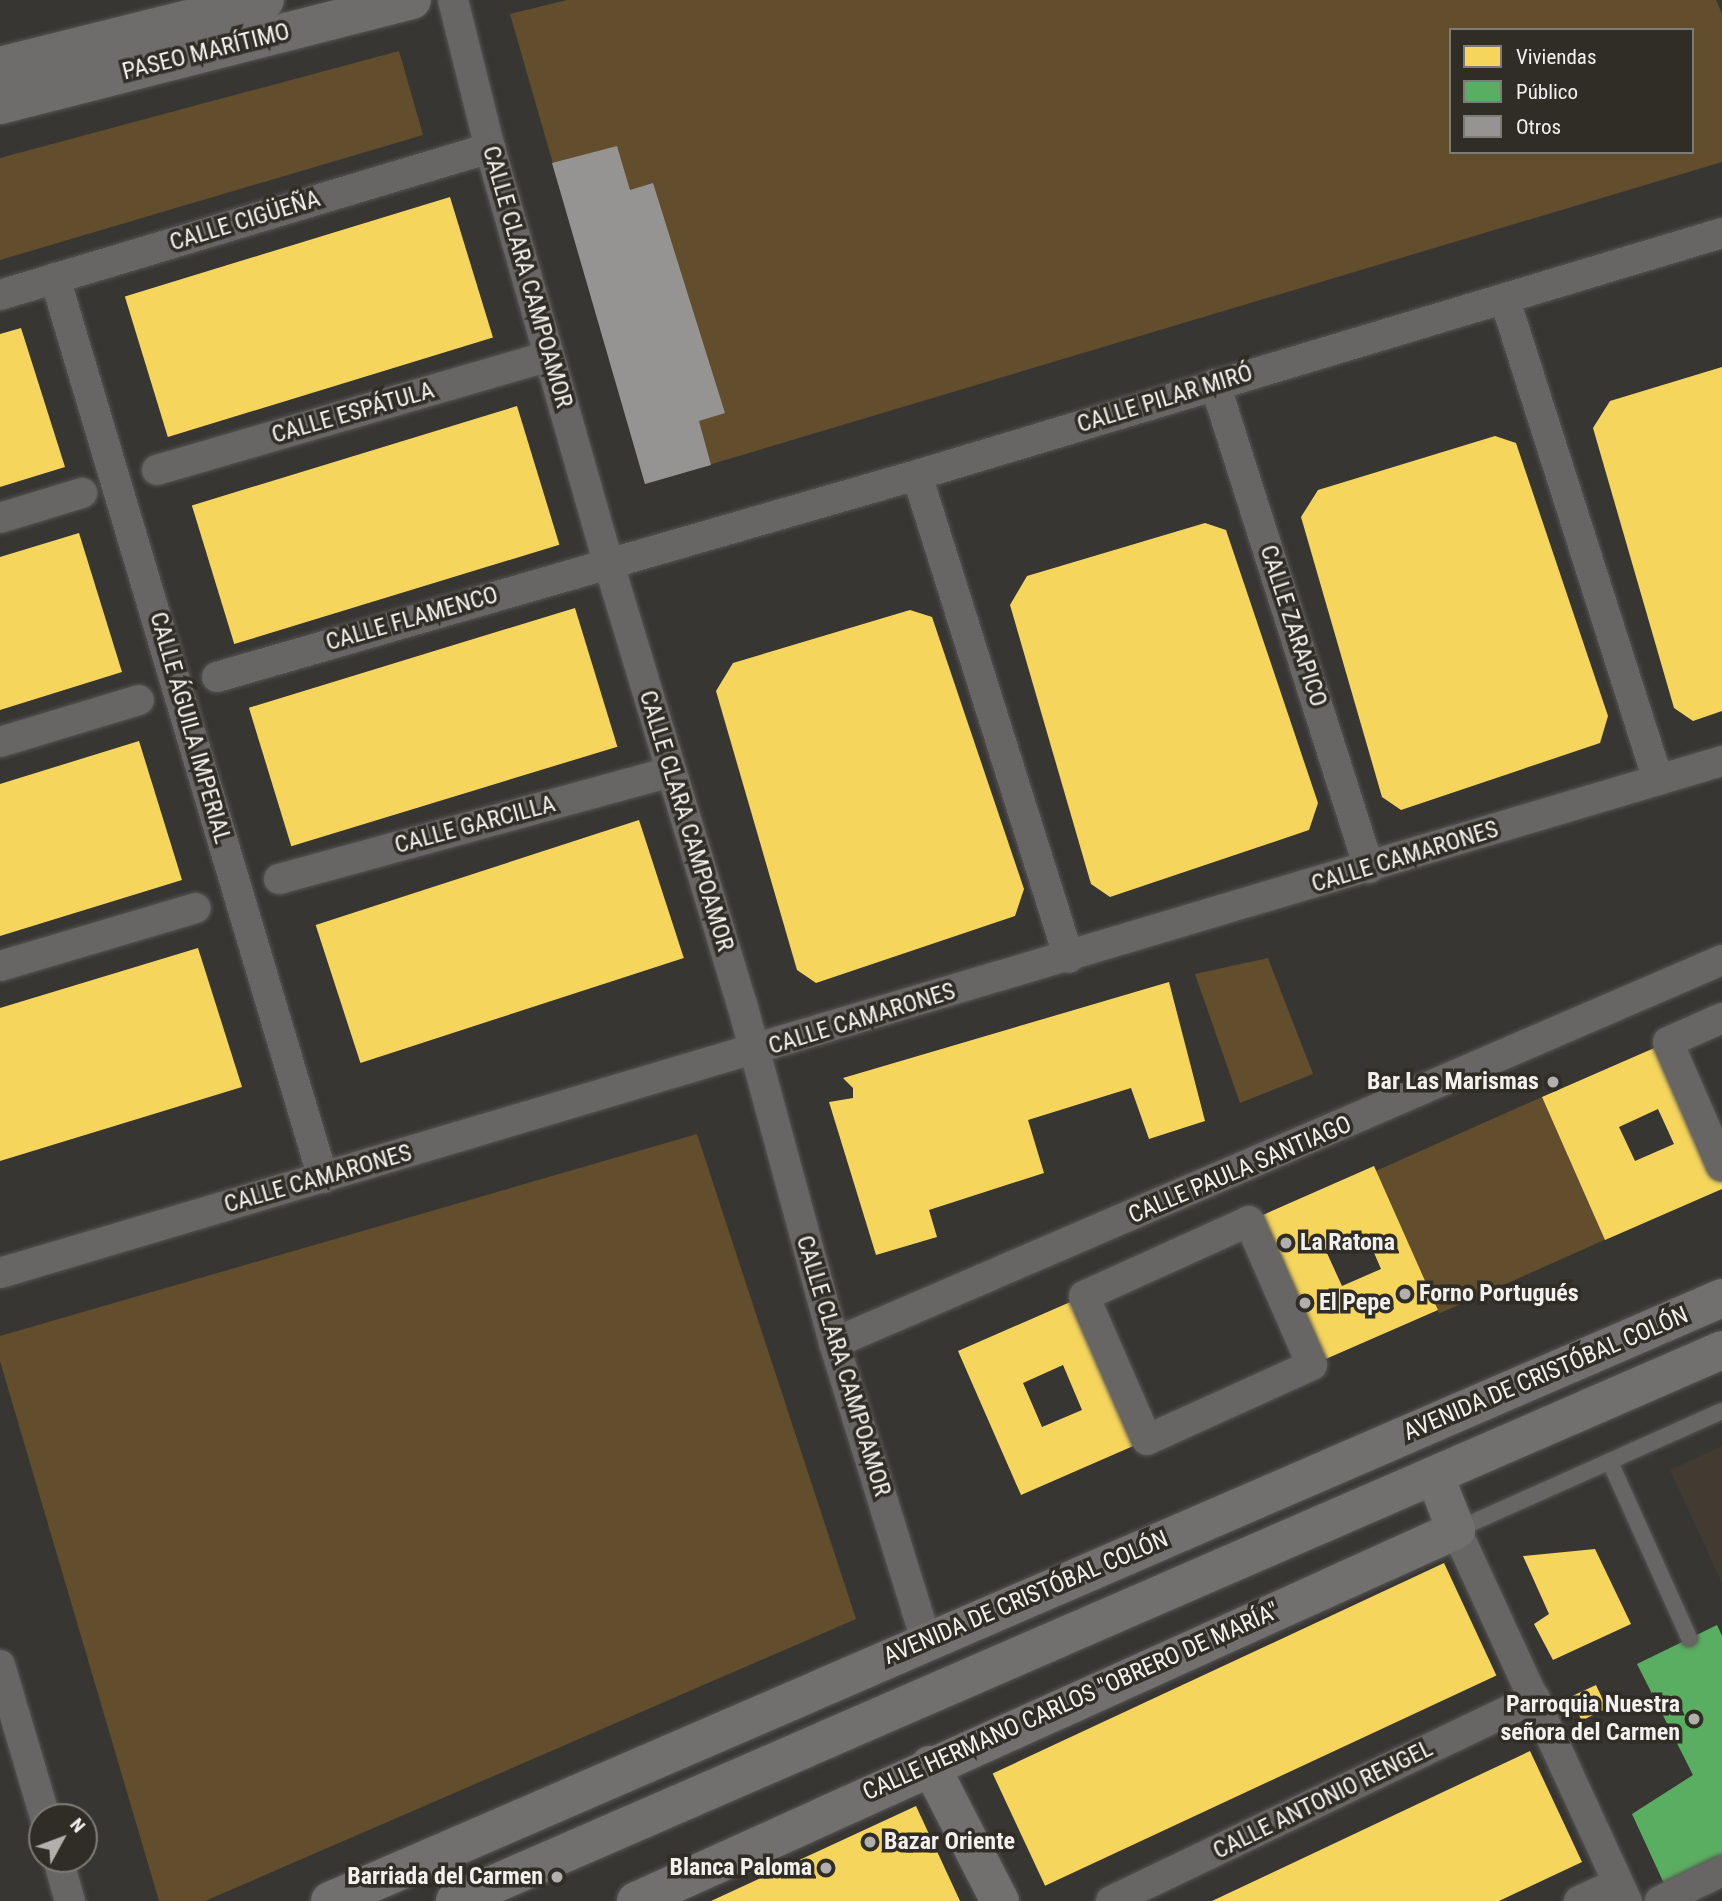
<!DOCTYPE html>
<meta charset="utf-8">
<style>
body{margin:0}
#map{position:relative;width:1722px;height:1901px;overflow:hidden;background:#383633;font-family:"Roboto Condensed",sans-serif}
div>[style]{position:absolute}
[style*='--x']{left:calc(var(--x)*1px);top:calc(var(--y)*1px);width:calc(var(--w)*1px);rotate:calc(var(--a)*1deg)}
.built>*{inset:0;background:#423b31}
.green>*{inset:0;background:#624e2d;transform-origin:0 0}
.homes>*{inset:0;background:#f6d55c;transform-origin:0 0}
.public>*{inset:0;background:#5aae61}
.building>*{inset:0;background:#969492}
.roads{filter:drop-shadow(0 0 2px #555452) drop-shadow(0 0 2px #555452)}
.lane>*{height:16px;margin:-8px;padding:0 8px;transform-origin:8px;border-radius:8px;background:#676664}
.street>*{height:30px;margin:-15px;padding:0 15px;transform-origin:15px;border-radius:15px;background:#676664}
.secondary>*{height:38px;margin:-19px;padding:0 19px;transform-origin:19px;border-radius:19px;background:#71706e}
.primary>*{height:38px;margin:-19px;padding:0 19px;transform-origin:19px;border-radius:19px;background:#6f6d6c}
.dots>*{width:19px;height:19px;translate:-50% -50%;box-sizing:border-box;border:4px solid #302d27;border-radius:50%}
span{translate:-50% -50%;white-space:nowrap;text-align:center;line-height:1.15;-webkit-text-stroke:7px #302d27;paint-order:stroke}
.street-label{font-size:24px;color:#f3f1ee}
.poi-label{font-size:24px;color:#f3f1ee;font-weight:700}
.right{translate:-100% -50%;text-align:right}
.left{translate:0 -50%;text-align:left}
.legend{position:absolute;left:1449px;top:28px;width:245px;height:126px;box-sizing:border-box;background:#302d27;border:2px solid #7e7b77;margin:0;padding:9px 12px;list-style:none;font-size:21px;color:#f3f1ee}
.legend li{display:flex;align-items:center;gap:14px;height:35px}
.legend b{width:35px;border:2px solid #7e7b77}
.north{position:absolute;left:28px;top:1803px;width:70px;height:70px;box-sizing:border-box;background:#302d27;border:2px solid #7e7b77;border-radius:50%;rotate:49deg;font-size:19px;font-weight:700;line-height:28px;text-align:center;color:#f3f1ee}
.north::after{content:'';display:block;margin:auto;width:24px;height:32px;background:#b2b0ad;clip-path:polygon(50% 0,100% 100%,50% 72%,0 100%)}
</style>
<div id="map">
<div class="built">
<i style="clip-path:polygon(1722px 1446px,1722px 1583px,1670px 1470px)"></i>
</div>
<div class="green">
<i style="clip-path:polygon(evenodd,567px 0,1716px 0,1722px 14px,1722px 162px,645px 484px,510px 14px,567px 0,1451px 30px,1692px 30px,1692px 152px,1451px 152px,1451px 30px)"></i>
<i style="clip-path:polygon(399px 51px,423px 135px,0 260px,0 158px)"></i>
<i style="clip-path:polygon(1268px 958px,1313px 1074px,1240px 1103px,1195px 974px)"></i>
<i style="left:1542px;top:1097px;width:156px;height:182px;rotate:66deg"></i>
<i style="clip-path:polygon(697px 1134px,856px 1619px,205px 1901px,159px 1901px,0 1361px,0 1336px)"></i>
</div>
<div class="homes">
<i style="left:450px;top:197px;width:147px;height:340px;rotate:73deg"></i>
<i style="clip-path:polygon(21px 328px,65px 467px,0 487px,0 334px)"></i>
<i style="clip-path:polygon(1722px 367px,1722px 711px,1693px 721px,1674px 708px,1593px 428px,1610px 401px)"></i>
<i style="left:517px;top:406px;width:145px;height:340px;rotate:73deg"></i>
<i style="clip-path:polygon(1495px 436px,1516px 443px,1608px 716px,1600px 743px,1401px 810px,1382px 797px,1301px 517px,1318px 490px)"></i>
<i style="clip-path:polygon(1205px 523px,1226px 530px,1318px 803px,1309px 830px,1110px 897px,1091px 884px,1010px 605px,1027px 576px)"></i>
<i style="clip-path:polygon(79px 533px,122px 672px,0 710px,0 557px)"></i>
<i style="left:575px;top:608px;width:145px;height:341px;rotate:73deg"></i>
<i style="clip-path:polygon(910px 610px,932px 617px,1024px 889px,1015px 916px,816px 983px,797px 970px,716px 691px,733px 663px)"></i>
<i style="clip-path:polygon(139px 741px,182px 880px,0 936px,0 784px)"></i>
<i style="left:639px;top:820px;width:145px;height:340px;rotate:72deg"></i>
<i style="clip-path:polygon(198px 948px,242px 1087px,0 1161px,0 1008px)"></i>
<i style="clip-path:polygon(1169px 982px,1205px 1121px,1149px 1139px,1131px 1088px,1028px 1120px,1044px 1173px,929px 1210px,937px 1237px,876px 1255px,829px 1102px,853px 1098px,853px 1088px,843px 1078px)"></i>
<i style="clip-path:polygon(evenodd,1668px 1042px,1722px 1166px,1722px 1189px,1605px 1240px,1542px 1097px,1668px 1042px,1658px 1109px,1674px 1144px,1635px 1161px,1619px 1127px,1658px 1109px)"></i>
<i style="clip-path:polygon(evenodd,1374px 1166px,1438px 1310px,1312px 1365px,1249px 1221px,1374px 1166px,1366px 1234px,1381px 1269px,1342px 1286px,1326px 1251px,1366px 1234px)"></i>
<i style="clip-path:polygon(evenodd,1084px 1296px,1147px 1440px,1021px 1495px,958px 1351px,1084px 1296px,1063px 1365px,1082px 1410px,1042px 1427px,1023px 1383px,1063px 1365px)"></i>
<i style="clip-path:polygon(1595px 1549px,1631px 1624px,1553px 1660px,1534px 1624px,1549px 1614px,1523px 1556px)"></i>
<i style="left:1444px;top:1563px;width:124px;height:498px;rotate:65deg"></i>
<i style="left:1596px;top:1685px;width:26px;height:28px;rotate:65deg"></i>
<i style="clip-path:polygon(1530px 1751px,1582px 1862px,1499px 1901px,1212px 1901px)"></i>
<i style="clip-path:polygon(916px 1806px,960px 1901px,711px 1901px)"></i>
</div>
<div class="public">
<i style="clip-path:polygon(1717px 1625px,1722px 1636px,1722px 1863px,1667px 1890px,1632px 1814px,1693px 1775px,1637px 1664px)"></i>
</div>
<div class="building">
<i style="clip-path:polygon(617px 146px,630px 190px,653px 183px,725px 413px,699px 421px,711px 465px,645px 484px,552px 163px)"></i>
</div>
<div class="roads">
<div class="lane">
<i style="--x:1610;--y:1462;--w:193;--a:65.8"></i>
<i style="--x:1456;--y:1530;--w:291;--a:-24.1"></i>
</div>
<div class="street">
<i style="--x:453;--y:0;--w:153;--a:76"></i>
<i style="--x:490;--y:148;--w:430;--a:74.1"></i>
<i style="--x:608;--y:561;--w:463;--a:73.2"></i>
<i style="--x:742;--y:1004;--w:351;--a:74.8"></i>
<i style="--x:834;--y:1343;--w:311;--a:72.8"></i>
<i style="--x:55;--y:278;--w:939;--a:73.42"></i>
<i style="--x:0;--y:295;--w:512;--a:-16.7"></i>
<i style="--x:1505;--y:300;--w:504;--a:72.32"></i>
<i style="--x:1215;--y:384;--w:508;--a:72.35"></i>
<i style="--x:157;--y:470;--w:408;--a:-16.2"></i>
<i style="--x:917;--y:475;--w:506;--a:72.53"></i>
<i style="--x:0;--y:518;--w:86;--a:-17"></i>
<i style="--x:217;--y:677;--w:729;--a:-16.1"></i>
<i style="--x:917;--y:475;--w:841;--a:-16.73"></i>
<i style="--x:0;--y:742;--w:145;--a:-16.8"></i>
<i style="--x:279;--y:879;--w:406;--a:-15.3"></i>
<i style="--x:0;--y:966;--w:204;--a:-16.5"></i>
<i style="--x:1722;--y:1018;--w:59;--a:156"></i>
<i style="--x:1668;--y:1042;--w:135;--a:66.5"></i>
<i style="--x:1249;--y:1221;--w:157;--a:66.4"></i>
<i style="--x:1312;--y:1365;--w:181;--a:155.6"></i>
<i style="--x:1147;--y:1440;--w:157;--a:-113.6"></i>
<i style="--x:1084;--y:1296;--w:181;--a:-24.4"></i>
<i style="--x:0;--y:1273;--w:1797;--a:-16.56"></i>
<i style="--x:834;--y:1343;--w:967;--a:-23.33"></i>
<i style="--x:1456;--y:1530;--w:409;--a:65.3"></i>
<i style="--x:0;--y:1665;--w:159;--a:73.5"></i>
<i style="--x:58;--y:1859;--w:44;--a:74.1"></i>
<i style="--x:1111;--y:1901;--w:470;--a:-25.6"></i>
<i style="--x:1579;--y:1901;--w:43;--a:-24.8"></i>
<i style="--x:1660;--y:1901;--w:69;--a:-25.8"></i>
</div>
<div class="secondary">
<i style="--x:930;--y:1765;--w:153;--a:62.8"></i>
<i style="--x:330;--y:1901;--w:1517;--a:-23.42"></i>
<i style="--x:455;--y:1901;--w:1382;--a:-23.5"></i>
<i style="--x:636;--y:1901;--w:900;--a:-24.34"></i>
<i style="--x:1456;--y:1530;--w:58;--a:-111.3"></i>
</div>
<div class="primary">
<i style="--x:0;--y:66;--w:273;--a:-14"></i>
<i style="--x:0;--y:105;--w:425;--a:-14.3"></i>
</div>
</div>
<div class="dots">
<i style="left:1553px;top:1082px;background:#b2b0ad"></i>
<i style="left:1286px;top:1243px;background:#b2b0ad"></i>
<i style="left:1405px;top:1294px;background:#b2b0ad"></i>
<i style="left:1305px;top:1303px;background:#b2b0ad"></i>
<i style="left:1694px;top:1719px;background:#b2b0ad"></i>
<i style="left:870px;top:1842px;background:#b2b0ad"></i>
<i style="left:826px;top:1868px;background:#b2b0ad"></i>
<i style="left:557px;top:1877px;background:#b2b0ad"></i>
</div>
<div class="street-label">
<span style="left:206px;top:52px;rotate:-14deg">PASEO MARÍTIMO</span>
<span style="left:245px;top:221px;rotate:-17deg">CALLE CIGÜEÑA</span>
<span style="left:527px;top:277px;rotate:74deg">CALLE CLARA CAMPOAMOR</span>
<span style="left:1165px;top:399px;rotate:-17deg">CALLE PILAR MIRÓ</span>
<span style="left:353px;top:413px;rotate:-16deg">CALLE ESPÁTULA</span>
<span style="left:412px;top:619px;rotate:-16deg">CALLE FLAMENCO</span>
<span style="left:1293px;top:626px;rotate:72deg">CALLE ZARAPICO</span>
<span style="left:190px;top:728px;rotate:74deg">CALLE ÁGUILA IMPERIAL</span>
<span style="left:686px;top:821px;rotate:73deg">CALLE CLARA CAMPOAMOR</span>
<span style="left:475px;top:825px;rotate:-15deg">CALLE GARCILLA</span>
<span style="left:1405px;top:857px;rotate:-17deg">CALLE CAMARONES</span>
<span style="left:862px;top:1019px;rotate:-17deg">CALLE CAMARONES</span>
<span style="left:1240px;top:1170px;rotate:-23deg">CALLE PAULA SANTIAGO</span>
<span style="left:318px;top:1179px;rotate:-16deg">CALLE CAMARONES</span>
<span style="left:843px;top:1366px;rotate:73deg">CALLE CLARA CAMPOAMOR</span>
<span style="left:1546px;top:1374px;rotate:-23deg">AVENIDA DE CRISTÓBAL COLÓN</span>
<span style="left:1026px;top:1598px;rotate:-23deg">AVENIDA DE CRISTÓBAL COLÓN</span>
<span style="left:1071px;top:1702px;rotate:-24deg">CALLE HERMANO CARLOS "OBRERO DE MARÍA"</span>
<span style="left:1323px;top:1800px;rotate:-26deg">CALLE ANTONIO RENGEL</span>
</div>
<div class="poi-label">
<span class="right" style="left:1539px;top:1082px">Bar Las Marismas</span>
<span class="left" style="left:1300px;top:1243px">La Ratona</span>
<span class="left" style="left:1419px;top:1294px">Forno Portugués</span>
<span class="left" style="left:1319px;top:1303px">El Pepe</span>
<span class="right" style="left:1680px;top:1719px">Parroquia Nuestra<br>señora del Carmen</span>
<span class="left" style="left:884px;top:1842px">Bazar Oriente</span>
<span class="right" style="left:812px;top:1868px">Blanca Paloma</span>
<span class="right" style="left:543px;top:1877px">Barriada del Carmen</span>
</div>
<ul class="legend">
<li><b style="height:19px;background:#f6d55c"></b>Viviendas</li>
<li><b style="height:19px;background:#5aae61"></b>Público</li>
<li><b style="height:19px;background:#969492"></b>Otros</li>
</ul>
<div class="north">N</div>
</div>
